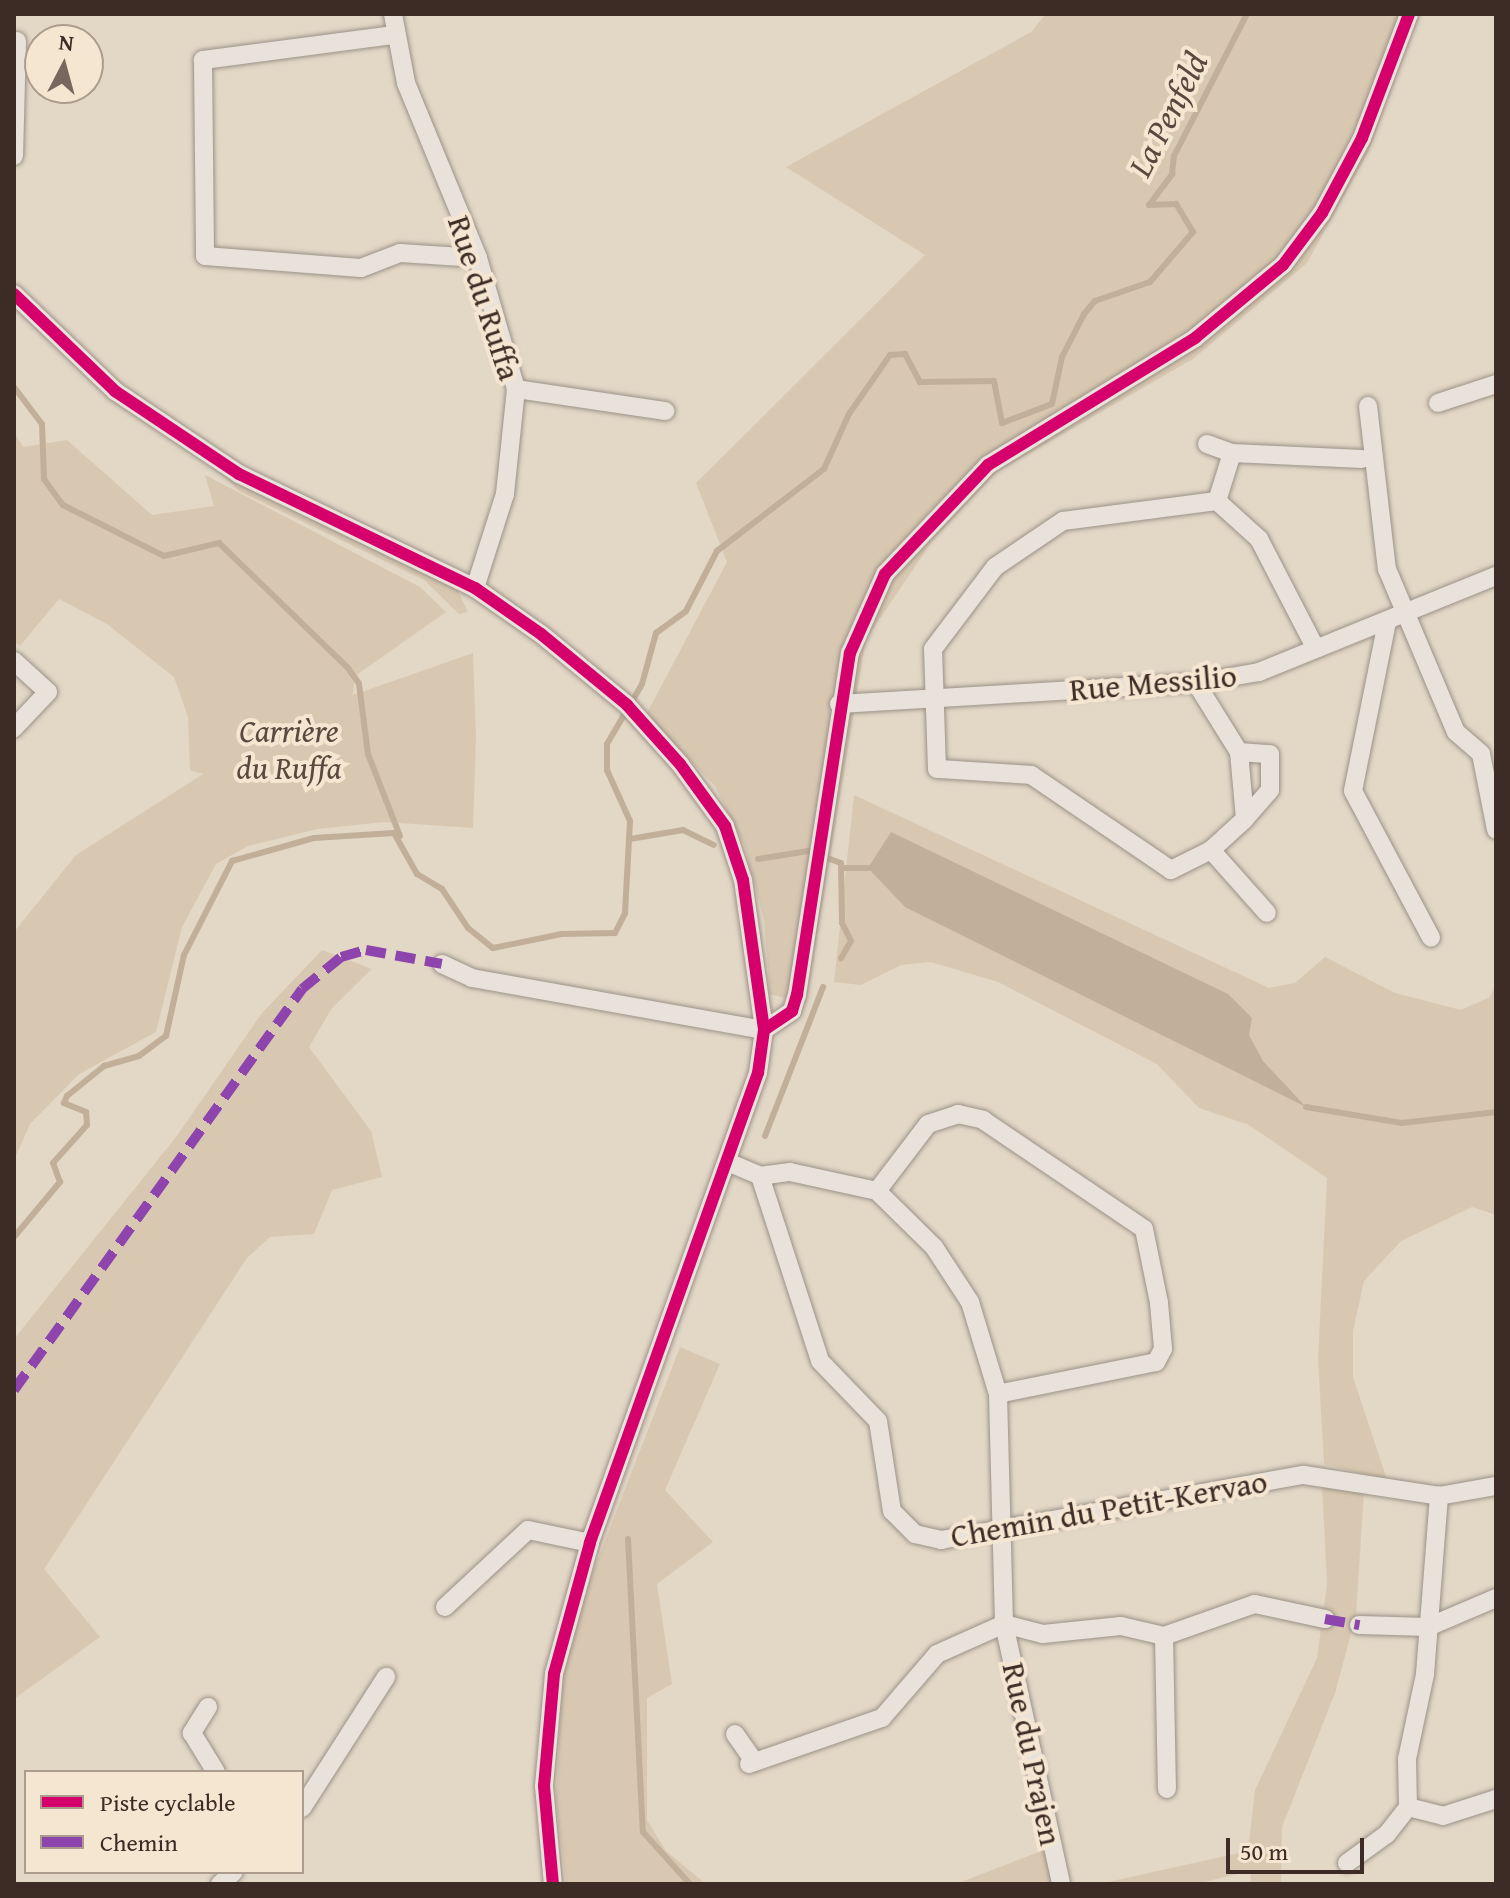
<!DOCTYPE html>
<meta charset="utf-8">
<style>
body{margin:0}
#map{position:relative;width:1510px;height:1898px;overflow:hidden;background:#e3d7c6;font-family:"Gentium Book Plus",serif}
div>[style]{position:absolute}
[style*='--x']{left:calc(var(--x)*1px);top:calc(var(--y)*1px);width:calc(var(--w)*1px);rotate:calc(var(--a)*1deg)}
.green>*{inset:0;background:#d9c8b1}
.water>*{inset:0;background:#c1af9a}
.stream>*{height:6px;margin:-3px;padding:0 3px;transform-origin:3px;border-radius:3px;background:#c1af9a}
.roads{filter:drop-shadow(0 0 2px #9a9287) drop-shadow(0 0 2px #9a9287)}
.street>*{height:18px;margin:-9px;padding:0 9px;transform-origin:9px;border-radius:9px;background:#e9e2da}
.quiet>*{height:10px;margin-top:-5px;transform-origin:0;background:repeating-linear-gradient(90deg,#8e44ad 0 20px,transparent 0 30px)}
.cycleway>*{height:12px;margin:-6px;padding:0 6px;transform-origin:6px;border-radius:6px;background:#d6006c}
span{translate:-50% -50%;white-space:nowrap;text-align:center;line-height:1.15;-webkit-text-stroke:8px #f5e6d2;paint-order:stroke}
.street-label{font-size:32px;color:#3c2c25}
.park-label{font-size:32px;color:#5a493e;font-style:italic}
.water-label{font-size:34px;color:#5a483e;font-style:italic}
.frame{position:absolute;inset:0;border:16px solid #3c2c25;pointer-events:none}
.legend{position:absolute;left:24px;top:1770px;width:280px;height:104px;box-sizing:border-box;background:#f5e6d2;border:2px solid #ab9c8d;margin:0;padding:10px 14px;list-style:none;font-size:24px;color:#3c2c25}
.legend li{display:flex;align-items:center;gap:16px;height:40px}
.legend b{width:40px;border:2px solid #ab9c8d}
.north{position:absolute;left:24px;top:24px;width:80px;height:80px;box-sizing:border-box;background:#f5e6d2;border:2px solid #ab9c8d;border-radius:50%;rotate:6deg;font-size:22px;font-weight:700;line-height:32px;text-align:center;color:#3c2c25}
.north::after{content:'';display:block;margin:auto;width:28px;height:36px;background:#76685d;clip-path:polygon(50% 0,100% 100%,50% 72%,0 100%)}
.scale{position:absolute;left:1226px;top:1838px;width:138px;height:36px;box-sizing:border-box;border:4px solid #3c2c25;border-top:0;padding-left:10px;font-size:24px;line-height:28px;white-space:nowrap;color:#3c2c25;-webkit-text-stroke:6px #f5e6d2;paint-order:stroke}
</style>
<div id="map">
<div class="green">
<i style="clip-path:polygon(1046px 14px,1417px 14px,1369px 151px,1307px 263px,1193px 359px,997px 472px,933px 540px,866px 639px,806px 1004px,770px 994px,764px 921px,745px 847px,715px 786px,646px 715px,727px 562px,696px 483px,925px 255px,786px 167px,1031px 32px)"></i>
<i style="clip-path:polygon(14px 432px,23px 447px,67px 440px,152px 515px,214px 506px,205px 475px,420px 587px,446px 612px,355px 676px,353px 695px,473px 653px,476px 738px,473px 828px,385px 822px,318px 829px,248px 846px,216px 864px,182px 927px,156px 1032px,79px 1074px,30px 1124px,14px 1160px,14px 932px,76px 855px,203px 774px,190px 770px,188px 717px,174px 677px,107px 624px,59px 599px,20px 646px,14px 641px)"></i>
<i style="clip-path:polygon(212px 466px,432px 575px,457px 589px,468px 612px,459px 614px,424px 580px,239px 491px)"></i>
<i style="clip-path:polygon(854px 795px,1269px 988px,1295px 983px,1325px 957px,1395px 993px,1461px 1010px,1490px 997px,1496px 982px,1496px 1215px,1472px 1207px,1401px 1241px,1364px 1281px,1353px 1331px,1353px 1377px,1387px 1480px,1324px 1464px,1318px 1359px,1327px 1178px,1249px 1125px,1199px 1108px,1157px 1064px,998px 982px,931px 962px,901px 965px,861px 985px,834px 982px)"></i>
<i style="clip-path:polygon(322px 950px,372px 969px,332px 1008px,309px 1047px,371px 1131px,382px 1177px,332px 1190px,314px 1234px,270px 1237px,247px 1258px,44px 1569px,100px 1637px,14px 1699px,14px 1339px,176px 1137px,262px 1013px)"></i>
<i style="clip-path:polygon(680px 1347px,720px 1364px,665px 1490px,713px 1542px,657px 1584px,672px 1684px,647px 1698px,647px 1820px,666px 1851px,706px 1884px,566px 1884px,556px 1799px,563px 1673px,588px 1585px)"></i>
<i style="clip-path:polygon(1322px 1485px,1364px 1491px,1356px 1615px,1335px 1693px,1282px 1827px,1281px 1884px,1251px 1884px,1250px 1871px,1196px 1884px,1099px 1884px,1248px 1851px,1255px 1790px,1317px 1658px,1327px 1584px)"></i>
<i style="clip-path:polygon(1044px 1850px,1052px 1884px,956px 1884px)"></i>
</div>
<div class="water">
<i style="clip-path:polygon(891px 832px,1228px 994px,1252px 1018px,1249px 1035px,1263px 1061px,1306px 1107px,905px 907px,868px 868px)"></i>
</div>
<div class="stream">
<i style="--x:14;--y:387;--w:46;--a:52.9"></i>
<i style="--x:42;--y:424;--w:55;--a:87.9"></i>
<i style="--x:44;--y:479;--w:32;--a:54"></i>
<i style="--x:63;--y:505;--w:113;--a:26.8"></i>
<i style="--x:164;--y:556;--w:57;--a:-13.3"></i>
<i style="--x:219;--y:543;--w:180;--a:44.1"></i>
<i style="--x:348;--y:668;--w:19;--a:55"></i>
<i style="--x:359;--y:684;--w:71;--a:82.7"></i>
<i style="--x:368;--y:754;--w:88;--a:68.7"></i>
<i style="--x:630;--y:839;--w:54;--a:-9.6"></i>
<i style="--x:683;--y:830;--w:34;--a:26"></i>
<i style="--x:758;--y:859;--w:51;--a:-9.1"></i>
<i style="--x:808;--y:851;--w:35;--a:20"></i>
<i style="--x:841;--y:863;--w:60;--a:89"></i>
<i style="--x:842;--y:923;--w:20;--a:63"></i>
<i style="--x:851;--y:941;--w:20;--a:120"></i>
<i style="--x:843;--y:868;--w:25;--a:0"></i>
<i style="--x:1306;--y:1107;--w:97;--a:9.5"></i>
<i style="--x:1402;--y:1123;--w:95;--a:-6.7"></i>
<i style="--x:765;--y:1136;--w:160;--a:-68.7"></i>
<i style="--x:14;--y:1237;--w:72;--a:-50.1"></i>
<i style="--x:60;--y:1182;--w:20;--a:-110"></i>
<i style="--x:53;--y:1163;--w:51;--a:-48.2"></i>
<i style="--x:87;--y:1125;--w:13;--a:-94"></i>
<i style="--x:86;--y:1112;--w:24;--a:-158"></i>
<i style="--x:64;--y:1103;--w:8;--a:-67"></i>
<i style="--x:67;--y:1096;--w:48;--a:-39"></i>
<i style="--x:104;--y:1066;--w:36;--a:-16"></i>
<i style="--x:139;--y:1056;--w:34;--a:-37"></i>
<i style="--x:166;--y:1036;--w:83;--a:-77.5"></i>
<i style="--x:184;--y:955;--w:106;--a:-62.9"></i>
<i style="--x:232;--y:861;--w:85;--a:-15.7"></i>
<i style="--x:314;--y:838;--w:80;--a:-3.6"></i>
<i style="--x:394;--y:833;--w:47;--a:60.7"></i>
<i style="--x:417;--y:874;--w:29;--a:31"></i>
<i style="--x:442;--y:889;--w:47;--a:56.3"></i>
<i style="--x:468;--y:928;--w:32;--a:39"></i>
<i style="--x:493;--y:948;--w:70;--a:-11.5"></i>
<i style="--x:562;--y:934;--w:53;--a:-1.1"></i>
<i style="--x:615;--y:933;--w:22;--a:-63"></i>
<i style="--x:625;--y:913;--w:92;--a:-86.9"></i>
<i style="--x:630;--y:821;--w:56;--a:-114.3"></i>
<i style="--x:607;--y:770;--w:26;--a:-90"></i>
<i style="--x:607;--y:744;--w:69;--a:-59.7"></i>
<i style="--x:642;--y:684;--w:53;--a:-74.6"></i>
<i style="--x:656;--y:633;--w:37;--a:-36"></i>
<i style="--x:686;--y:611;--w:68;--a:-62.7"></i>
<i style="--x:717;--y:551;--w:135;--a:-37.5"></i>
<i style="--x:824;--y:469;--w:60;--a:-65.6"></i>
<i style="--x:849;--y:414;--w:72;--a:-55.2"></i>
<i style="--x:890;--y:355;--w:15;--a:-4"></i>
<i style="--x:905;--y:354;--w:32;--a:62"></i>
<i style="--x:920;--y:382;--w:74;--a:-0.8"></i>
<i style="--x:994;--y:381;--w:43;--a:79.2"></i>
<i style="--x:1002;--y:423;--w:53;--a:-20.8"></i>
<i style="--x:1052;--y:404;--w:48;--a:-78"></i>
<i style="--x:1062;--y:357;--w:48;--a:-62.9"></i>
<i style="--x:1084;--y:314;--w:17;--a:-50"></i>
<i style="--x:1095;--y:301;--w:58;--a:-19.1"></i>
<i style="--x:1150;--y:282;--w:66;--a:-49.3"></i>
<i style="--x:1193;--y:232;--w:33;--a:-121"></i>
<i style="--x:1176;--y:204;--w:27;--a:178"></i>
<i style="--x:1149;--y:205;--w:39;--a:-53"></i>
<i style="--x:1172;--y:174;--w:18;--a:-84"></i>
<i style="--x:1174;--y:156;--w:160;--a:-62.8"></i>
<i style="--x:628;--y:1539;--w:293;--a:87.1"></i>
<i style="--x:643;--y:1832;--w:70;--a:47.9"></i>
</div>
<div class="roads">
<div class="street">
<i style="--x:393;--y:14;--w:70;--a:79.3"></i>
<i style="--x:406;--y:83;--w:189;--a:67.6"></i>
<i style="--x:478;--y:258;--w:136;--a:73.8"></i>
<i style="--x:516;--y:389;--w:106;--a:96"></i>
<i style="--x:505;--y:494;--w:99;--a:107.7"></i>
<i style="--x:393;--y:35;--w:192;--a:172.5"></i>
<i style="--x:203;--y:60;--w:196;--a:89.4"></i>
<i style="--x:205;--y:256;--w:156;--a:4.4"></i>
<i style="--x:361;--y:268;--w:42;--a:-21"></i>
<i style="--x:400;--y:253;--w:78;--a:3.7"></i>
<i style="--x:14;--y:156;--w:115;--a:-88.5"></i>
<i style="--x:14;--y:294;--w:140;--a:43.8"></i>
<i style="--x:115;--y:391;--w:149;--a:33.8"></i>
<i style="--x:239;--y:474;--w:262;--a:25.8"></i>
<i style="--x:475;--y:588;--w:80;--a:34.9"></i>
<i style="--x:541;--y:634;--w:112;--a:39.5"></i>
<i style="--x:627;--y:705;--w:79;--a:48.1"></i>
<i style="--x:680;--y:764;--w:77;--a:54"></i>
<i style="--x:725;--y:826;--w:57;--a:71.6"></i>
<i style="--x:743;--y:880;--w:151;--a:82"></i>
<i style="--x:764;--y:1030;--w:43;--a:97.9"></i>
<i style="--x:758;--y:1073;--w:499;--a:109.7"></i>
<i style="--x:590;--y:1543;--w:136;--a:105.4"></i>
<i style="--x:554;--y:1674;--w:112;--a:95.1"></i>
<i style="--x:544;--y:1786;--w:98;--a:84.8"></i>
<i style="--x:516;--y:389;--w:151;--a:8.4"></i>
<i style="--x:1438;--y:403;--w:61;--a:-18.1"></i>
<i style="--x:1368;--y:406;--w:164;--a:83.4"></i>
<i style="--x:1387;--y:569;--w:177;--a:67.1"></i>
<i style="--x:1456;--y:732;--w:33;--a:41"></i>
<i style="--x:1481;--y:754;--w:77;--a:78.8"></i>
<i style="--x:1207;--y:444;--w:27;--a:20"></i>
<i style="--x:1217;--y:501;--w:50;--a:-72.6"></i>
<i style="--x:1232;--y:453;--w:130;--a:2.6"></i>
<i style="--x:1387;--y:622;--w:172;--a:101.4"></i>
<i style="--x:1353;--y:791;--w:166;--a:62"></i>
<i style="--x:14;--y:661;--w:46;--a:42.4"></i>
<i style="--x:48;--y:692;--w:50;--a:133.4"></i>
<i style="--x:1196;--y:683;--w:81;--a:58.1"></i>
<i style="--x:1239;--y:752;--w:67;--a:84.9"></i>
<i style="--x:1245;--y:819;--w:46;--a:137.6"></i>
<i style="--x:1211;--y:850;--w:45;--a:153.4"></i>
<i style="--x:1171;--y:870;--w:169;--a:-145.8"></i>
<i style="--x:1031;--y:775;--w:94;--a:-176.3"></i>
<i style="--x:937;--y:769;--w:120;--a:-91.9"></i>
<i style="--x:933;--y:649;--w:103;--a:-52.9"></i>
<i style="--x:995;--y:567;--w:82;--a:-34.1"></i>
<i style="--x:1063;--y:521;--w:155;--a:-7.4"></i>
<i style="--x:1217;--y:501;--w:57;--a:42.1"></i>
<i style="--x:1259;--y:539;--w:122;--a:62.6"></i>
<i style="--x:839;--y:704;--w:358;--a:-3.4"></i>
<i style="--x:1196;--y:683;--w:64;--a:-9.9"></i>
<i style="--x:1259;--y:672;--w:256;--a:-22.1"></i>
<i style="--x:1239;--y:752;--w:31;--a:4"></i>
<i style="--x:1270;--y:754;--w:36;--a:90"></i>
<i style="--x:1270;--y:790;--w:38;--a:131"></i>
<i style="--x:1211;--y:850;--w:84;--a:48.4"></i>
<i style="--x:442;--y:964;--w:33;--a:25"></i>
<i style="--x:472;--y:978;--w:297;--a:10.1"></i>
<i style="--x:764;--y:1030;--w:34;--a:-34"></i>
<i style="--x:792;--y:1011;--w:17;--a:-73"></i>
<i style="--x:797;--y:995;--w:346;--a:-81.2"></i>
<i style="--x:850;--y:653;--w:86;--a:-66.1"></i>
<i style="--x:885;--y:574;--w:150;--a:-46.6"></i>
<i style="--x:988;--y:465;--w:243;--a:-31.5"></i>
<i style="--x:1195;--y:338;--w:114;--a:-39.7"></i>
<i style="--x:1283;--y:265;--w:65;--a:-53.1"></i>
<i style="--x:1322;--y:213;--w:85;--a:-61.9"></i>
<i style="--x:1362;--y:138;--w:133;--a:-69.2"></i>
<i style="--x:730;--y:1163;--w:33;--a:23"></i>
<i style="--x:760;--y:1176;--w:194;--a:72"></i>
<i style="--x:820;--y:1361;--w:83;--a:46"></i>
<i style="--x:878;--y:1421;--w:91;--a:81.2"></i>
<i style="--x:892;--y:1511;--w:33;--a:45"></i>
<i style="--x:915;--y:1534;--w:27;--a:13"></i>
<i style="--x:941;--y:1540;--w:369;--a:-10.2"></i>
<i style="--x:1304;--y:1475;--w:137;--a:8.8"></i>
<i style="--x:1439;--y:1496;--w:58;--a:-10"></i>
<i style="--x:760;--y:1176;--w:30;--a:-8"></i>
<i style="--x:790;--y:1172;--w:89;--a:12.3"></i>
<i style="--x:877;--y:1191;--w:80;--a:44.5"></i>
<i style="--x:934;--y:1247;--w:66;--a:56.8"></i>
<i style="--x:970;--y:1302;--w:96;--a:73.1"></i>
<i style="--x:998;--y:1394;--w:230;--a:88.5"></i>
<i style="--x:1004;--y:1624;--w:266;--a:77.6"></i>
<i style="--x:877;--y:1191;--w:84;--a:-52.7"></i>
<i style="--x:928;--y:1124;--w:32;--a:-18"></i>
<i style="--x:958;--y:1114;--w:26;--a:13"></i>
<i style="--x:983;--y:1120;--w:194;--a:34.1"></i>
<i style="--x:1144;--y:1229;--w:76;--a:78.5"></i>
<i style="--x:1159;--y:1303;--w:46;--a:85"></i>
<i style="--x:1163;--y:1349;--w:15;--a:118"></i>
<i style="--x:1156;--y:1362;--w:161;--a:168.6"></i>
<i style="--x:445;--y:1607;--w:113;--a:-42.9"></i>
<i style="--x:528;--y:1530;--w:63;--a:11.8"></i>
<i style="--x:1359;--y:1625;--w:69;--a:1.7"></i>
<i style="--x:1428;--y:1627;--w:74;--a:-23.1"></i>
<i style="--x:1164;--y:1636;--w:153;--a:88.9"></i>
<i style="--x:208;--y:1707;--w:31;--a:122"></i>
<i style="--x:192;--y:1733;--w:46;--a:58.4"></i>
<i style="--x:735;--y:1734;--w:33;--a:55"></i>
<i style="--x:749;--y:1764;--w:141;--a:-19.1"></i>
<i style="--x:882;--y:1718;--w:84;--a:-49.3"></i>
<i style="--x:937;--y:1654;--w:73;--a:-24.1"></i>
<i style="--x:1004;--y:1624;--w:40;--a:14.4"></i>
<i style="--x:1043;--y:1634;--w:78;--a:-5.9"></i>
<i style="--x:1121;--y:1626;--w:44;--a:13.1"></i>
<i style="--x:1164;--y:1636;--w:96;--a:-19.4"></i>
<i style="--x:1255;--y:1604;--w:72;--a:12.1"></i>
<i style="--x:1408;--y:1807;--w:36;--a:14"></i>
<i style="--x:1443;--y:1816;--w:56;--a:-17.8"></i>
<i style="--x:302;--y:1808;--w:156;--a:-57.3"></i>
<i style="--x:1347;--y:1863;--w:49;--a:-35.9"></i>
<i style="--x:1387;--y:1834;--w:34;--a:-52"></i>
<i style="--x:1408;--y:1807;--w:48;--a:-91.2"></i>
<i style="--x:1407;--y:1759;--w:87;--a:-78"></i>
<i style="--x:1425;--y:1674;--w:179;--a:-85.5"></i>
<i style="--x:220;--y:1884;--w:18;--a:-41"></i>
</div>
</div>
<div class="quiet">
<i style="--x:14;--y:1390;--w:494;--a:-54.3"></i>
<i style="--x:302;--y:989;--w:50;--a:-39.4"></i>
<i style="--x:341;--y:957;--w:26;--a:-16"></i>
<i style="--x:366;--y:950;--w:77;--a:10.4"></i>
<i style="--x:1325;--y:1619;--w:35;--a:10"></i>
</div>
<div class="cycleway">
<i style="--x:14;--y:294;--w:140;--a:43.8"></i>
<i style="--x:115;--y:391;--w:149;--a:33.8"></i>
<i style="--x:239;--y:474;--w:262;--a:25.8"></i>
<i style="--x:475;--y:588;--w:80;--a:34.9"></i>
<i style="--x:541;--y:634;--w:112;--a:39.5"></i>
<i style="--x:627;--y:705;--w:79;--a:48.1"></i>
<i style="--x:680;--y:764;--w:77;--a:54"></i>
<i style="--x:725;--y:826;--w:57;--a:71.6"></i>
<i style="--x:743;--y:880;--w:151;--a:82"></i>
<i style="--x:764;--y:1030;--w:43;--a:97.9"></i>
<i style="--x:758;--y:1073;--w:499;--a:109.7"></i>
<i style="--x:590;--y:1543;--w:136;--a:105.4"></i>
<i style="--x:554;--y:1674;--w:112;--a:95.1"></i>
<i style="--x:544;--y:1786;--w:98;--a:84.8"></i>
<i style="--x:764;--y:1030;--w:34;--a:-34"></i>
<i style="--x:792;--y:1011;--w:17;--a:-73"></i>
<i style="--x:797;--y:995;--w:346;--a:-81.2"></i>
<i style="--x:850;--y:653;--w:86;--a:-66.1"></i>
<i style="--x:885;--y:574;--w:150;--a:-46.6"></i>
<i style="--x:988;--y:465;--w:243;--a:-31.5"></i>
<i style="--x:1195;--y:338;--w:114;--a:-39.7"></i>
<i style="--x:1283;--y:265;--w:65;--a:-53.1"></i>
<i style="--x:1322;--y:213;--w:85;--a:-61.9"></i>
<i style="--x:1362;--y:138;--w:133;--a:-69.2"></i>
</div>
<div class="street-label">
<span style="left:484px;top:298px;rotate:72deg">Rue du Ruffa</span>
<span style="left:1153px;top:683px;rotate:-5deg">Rue Messilio</span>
<span style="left:1109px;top:1509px;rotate:-10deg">Chemin du Petit-Kervao</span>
<span style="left:1032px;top:1754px;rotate:78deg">Rue du Prajen</span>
</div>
<div class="park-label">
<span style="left:289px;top:750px">Carrière<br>du Ruffa</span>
</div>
<div class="water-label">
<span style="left:1167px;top:114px;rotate:-63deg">La Penfeld</span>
</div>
<div class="frame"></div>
<ul class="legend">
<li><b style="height:10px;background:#d6006c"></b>Piste cyclable</li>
<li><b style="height:10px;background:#8e44ad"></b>Chemin</li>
</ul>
<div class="north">N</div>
<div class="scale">50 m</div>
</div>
